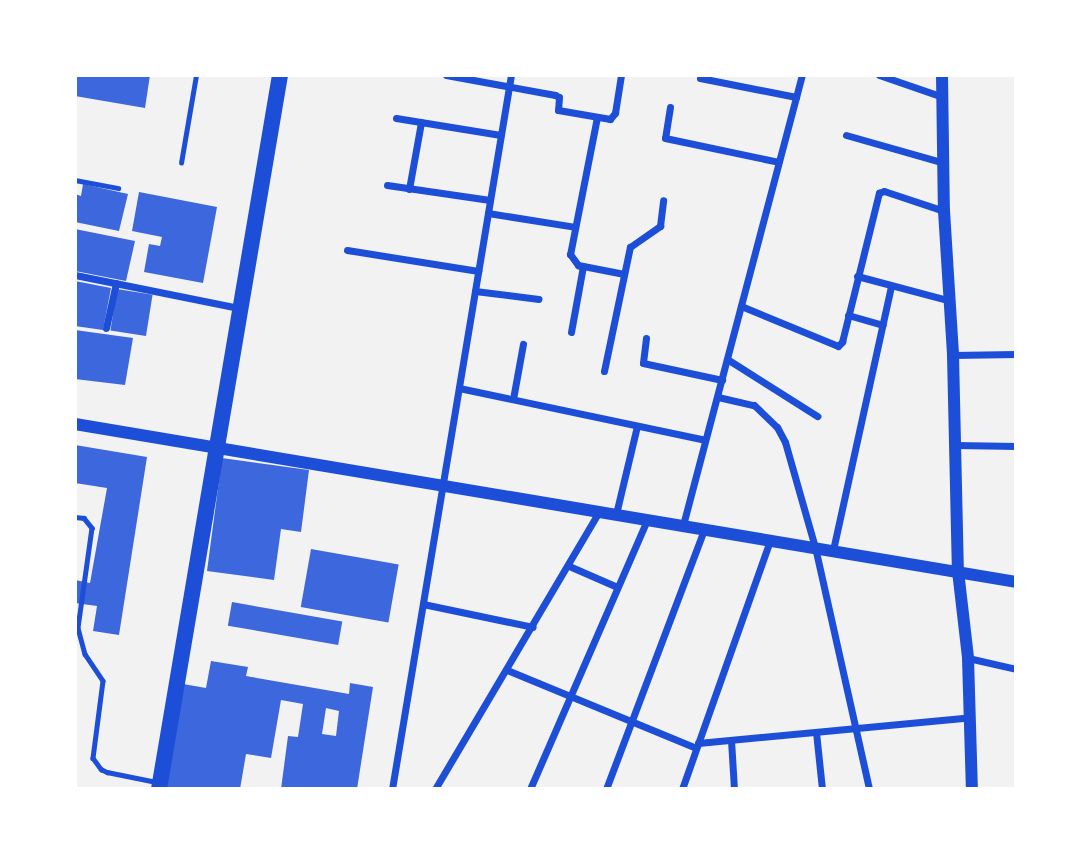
<!DOCTYPE html>
<style>
body{margin:0}
#map{position:relative;width:1091px;height:864px;overflow:hidden;background:#f2f2f2;font-family:Signika,sans-serif}
div>[style]{position:absolute}
[style*='--x']{left:calc(var(--x)*1px);top:calc(var(--y)*1px);width:calc(var(--w)*1px);rotate:calc(var(--a)*1deg)}
.building>*{inset:0;background:#3d67dc;transform-origin:0 0}
.service>*{height:4.5px;margin:-2.25px;padding:0 2.25px;transform-origin:2.25px;border-radius:2.25px;background:#1d4ed8}
.minor>*{height:7px;margin:-3.5px;padding:0 3.5px;transform-origin:3.5px;border-radius:3.5px;background:#1d4ed8}
.tertiary>*{height:12px;margin:-6px;padding:0 6px;transform-origin:6px;border-radius:6px;background:#1d4ed8}
.primary>*{height:16px;margin:-8px;padding:0 8px;transform-origin:8px;border-radius:8px;background:#1d4ed8}
span{translate:-50% -50%;white-space:nowrap;text-align:center;line-height:1.15;-webkit-text-stroke:5px #fff;paint-order:stroke}
.frame{position:absolute;inset:0;border:77px solid #fff;pointer-events:none}
</style>
<div id="map">
<div class="building">
<i style="clip-path:polygon(75px 75px,150px 75px,145px 108px,75px 96px)"></i>
<i style="clip-path:polygon(83px 184px,128px 194px,119px 231px,75px 222px,75px 194px,81px 196px)"></i>
<i style="clip-path:polygon(139px 192px,217px 207px,203px 283px,144px 272px,149px 244px,160px 246px,162px 237px,132px 231px)"></i>
<i style="clip-path:polygon(75px 229px,135px 241px,126px 281px,75px 271px)"></i>
<i style="clip-path:polygon(75px 281px,111px 288px,103px 330px,75px 326px)"></i>
<i style="left:117px;top:289px;width:36px;height:42px;rotate:9deg"></i>
<i style="clip-path:polygon(75px 330px,133px 338px,125px 385px,75px 379px)"></i>
<i style="clip-path:polygon(75px 445px,147px 457px,119px 635px,93px 631px,97px 606px,75px 603px,75px 580px,90px 583px,107px 488px,75px 483px)"></i>
<i style="clip-path:polygon(222px 458px,309px 470px,301px 532px,281px 529px,274px 580px,207px 571px)"></i>
<i style="left:311px;top:549px;width:89px;height:59px;rotate:10deg"></i>
<i style="left:232px;top:602px;width:112px;height:24px;rotate:10deg"></i>
<i style="clip-path:polygon(evenodd,211px 661px,248px 667px,246px 676px,349px 694px,350px 683px,373px 687px,357px 789px,281px 789px,288px 736px,298px 737px,303px 704px,281px 700px,271px 758px,246px 754px,240px 789px,165px 789px,183px 684px,206px 688px,211px 661px,326px 708px,339px 711px,336px 736px,322px 734px,326px 708px)"></i>
</div>
<div class="service">
<i style="--x:181;--y:163;--w:89;--a:-80.3"></i>
<i style="--x:75;--y:180;--w:44;--a:10.5"></i>
<i style="--x:75;--y:517;--w:9;--a:6"></i>
<i style="--x:84;--y:518;--w:13;--a:51"></i>
<i style="--x:92;--y:528;--w:101;--a:98"></i>
<i style="--x:78;--y:628;--w:27;--a:75"></i>
<i style="--x:85;--y:654;--w:32;--a:56"></i>
<i style="--x:103;--y:681;--w:78;--a:97.4"></i>
<i style="--x:93;--y:758;--w:14;--a:54"></i>
<i style="--x:101;--y:769;--w:7;--a:27"></i>
<i style="--x:107;--y:772;--w:50;--a:11.5"></i>
</div>
<div class="minor">
<i style="--x:446;--y:75;--w:111;--a:10.4"></i>
<i style="--x:555;--y:95;--w:4;--a:27"></i>
<i style="--x:559;--y:97;--w:13;--a:94"></i>
<i style="--x:558;--y:110;--w:53;--a:9.8"></i>
<i style="--x:610;--y:119;--w:8;--a:-50"></i>
<i style="--x:615;--y:113;--w:38;--a:-81"></i>
<i style="--x:879;--y:75;--w:68;--a:19"></i>
<i style="--x:700;--y:78;--w:98;--a:11.2"></i>
<i style="--x:670;--y:107;--w:31;--a:99"></i>
<i style="--x:665;--y:138;--w:116;--a:11.9"></i>
<i style="--x:597;--y:117;--w:140;--a:101.1"></i>
<i style="--x:570;--y:254;--w:14;--a:54"></i>
<i style="--x:578;--y:265;--w:47;--a:11.1"></i>
<i style="--x:396;--y:118;--w:106;--a:9.2"></i>
<i style="--x:846;--y:135;--w:102;--a:15.9"></i>
<i style="--x:387;--y:185;--w:104;--a:8.3"></i>
<i style="--x:409;--y:189;--w:68;--a:-79.8"></i>
<i style="--x:488;--y:213;--w:88;--a:9.1"></i>
<i style="--x:347;--y:250;--w:133;--a:9.1"></i>
<i style="--x:75;--y:275;--w:167;--a:11.4"></i>
<i style="--x:857;--y:276;--w:93;--a:14.9"></i>
<i style="--x:475;--y:291;--w:64;--a:7.1"></i>
<i style="--x:741;--y:306;--w:105;--a:22.4"></i>
<i style="--x:838;--y:346;--w:6;--a:-45"></i>
<i style="--x:842;--y:342;--w:154;--a:-76.1"></i>
<i style="--x:879;--y:193;--w:5;--a:-22"></i>
<i style="--x:884;--y:191;--w:63;--a:18.4"></i>
<i style="--x:848;--y:315;--w:36;--a:16"></i>
<i style="--x:106;--y:328;--w:46;--a:-77.5"></i>
<i style="--x:571;--y:332;--w:67;--a:-79.7"></i>
<i style="--x:646;--y:338;--w:25;--a:97"></i>
<i style="--x:643;--y:363;--w:81;--a:12.1"></i>
<i style="--x:953;--y:355;--w:63;--a:-0.9"></i>
<i style="--x:727;--y:359;--w:107;--a:32.3"></i>
<i style="--x:604;--y:371;--w:127;--a:-78.2"></i>
<i style="--x:630;--y:247;--w:37;--a:-35"></i>
<i style="--x:660;--y:226;--w:26;--a:-83"></i>
<i style="--x:459;--y:388;--w:251;--a:11.9"></i>
<i style="--x:718;--y:397;--w:37;--a:13"></i>
<i style="--x:754;--y:405;--w:32;--a:44"></i>
<i style="--x:777;--y:427;--w:17;--a:62"></i>
<i style="--x:785;--y:442;--w:109;--a:74.1"></i>
<i style="--x:815;--y:547;--w:248;--a:77.4"></i>
<i style="--x:513;--y:399;--w:56;--a:-79.7"></i>
<i style="--x:955;--y:445;--w:61;--a:0.9"></i>
<i style="--x:616;--y:514;--w:90;--a:-76.6"></i>
<i style="--x:683;--y:525;--w:465;--a:-75.2"></i>
<i style="--x:833;--y:550;--w:270;--a:-77.6"></i>
<i style="--x:569;--y:566;--w:52;--a:23.6"></i>
<i style="--x:423;--y:604;--w:112;--a:11.8"></i>
<i style="--x:968;--y:658;--w:49;--a:12.9"></i>
<i style="--x:507;--y:670;--w:204;--a:22.4"></i>
<i style="--x:816;--y:732;--w:57;--a:84"></i>
<i style="--x:731;--y:740;--w:49;--a:86.5"></i>
<i style="--x:698;--y:743;--w:274;--a:-5.4"></i>
<i style="--x:392;--y:789;--w:724;--a:-80.54"></i>
<i style="--x:435;--y:789;--w:322;--a:-59.4"></i>
<i style="--x:530;--y:789;--w:293;--a:-66.5"></i>
<i style="--x:606;--y:789;--w:278;--a:-69.3"></i>
<i style="--x:682;--y:789;--w:264;--a:-70.5"></i>
</div>
<div class="tertiary">
<i style="--x:942;--y:75;--w:136;--a:89.2"></i>
<i style="--x:944;--y:211;--w:144;--a:86.4"></i>
<i style="--x:953;--y:355;--w:216;--a:88.7"></i>
<i style="--x:958;--y:571;--w:88;--a:83.4"></i>
<i style="--x:968;--y:658;--w:131;--a:88.3"></i>
<i style="--x:75;--y:424;--w:954;--a:9.53"></i>
</div>
<div class="primary">
<i style="--x:159;--y:789;--w:724;--a:-80.38"></i>
</div>
<div class="frame"></div>
</div>
